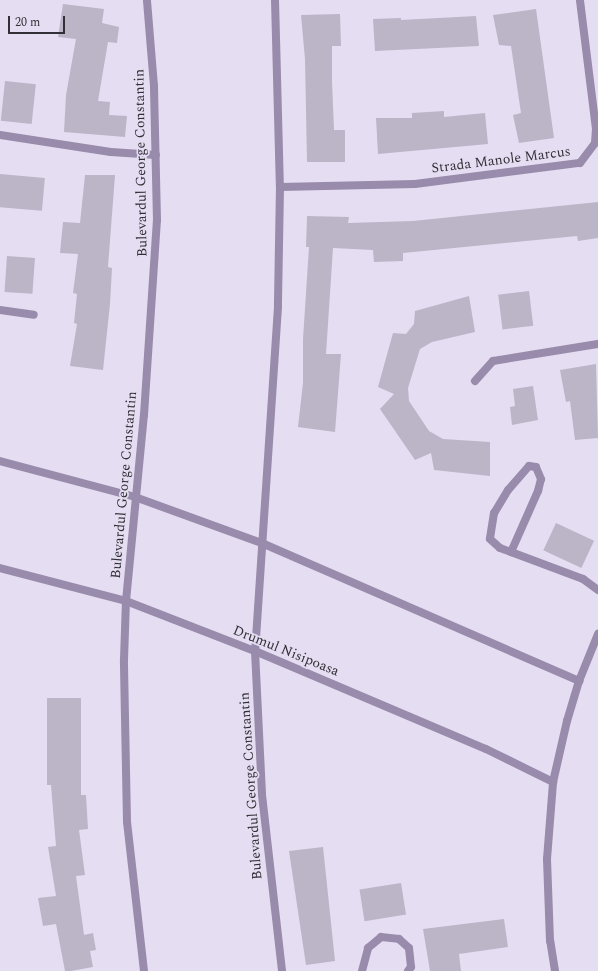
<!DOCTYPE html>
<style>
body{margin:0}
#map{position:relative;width:598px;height:971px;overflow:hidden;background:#e5ddf1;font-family:Spectral,serif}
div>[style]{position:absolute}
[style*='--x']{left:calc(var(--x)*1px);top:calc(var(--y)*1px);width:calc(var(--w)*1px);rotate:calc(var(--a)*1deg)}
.building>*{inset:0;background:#bcb4c7;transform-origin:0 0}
.street>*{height:8px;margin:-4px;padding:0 4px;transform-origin:4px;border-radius:4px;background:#988bab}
span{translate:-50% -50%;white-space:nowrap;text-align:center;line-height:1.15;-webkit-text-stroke:3.5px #e5ddf1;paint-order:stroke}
.street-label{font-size:14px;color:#322f37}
.scale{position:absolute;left:8px;top:16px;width:57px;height:18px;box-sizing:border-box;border:2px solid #322f37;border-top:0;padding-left:5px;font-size:12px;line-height:14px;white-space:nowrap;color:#322f37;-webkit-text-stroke:3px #e5ddf1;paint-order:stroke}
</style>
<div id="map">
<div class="building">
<i style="clip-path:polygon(63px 4px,104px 9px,102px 23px,119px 27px,117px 43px,108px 42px,98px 101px,110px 102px,109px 115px,127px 116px,125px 137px,64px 132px,66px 95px,76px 39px,58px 37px)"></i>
<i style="clip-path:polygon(536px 9px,554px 138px,519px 143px,513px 115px,521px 113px,511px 46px,499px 45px,493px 15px)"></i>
<i style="clip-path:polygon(340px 14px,341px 46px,332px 46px,332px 81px,334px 130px,345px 130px,345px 162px,307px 162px,305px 59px,301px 15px)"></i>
<i style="clip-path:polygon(476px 16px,479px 46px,375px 51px,373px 19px,401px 18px,401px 20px)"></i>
<i style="left:5px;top:81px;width:31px;height:40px;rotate:6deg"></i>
<i style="clip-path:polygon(444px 111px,444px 117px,485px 113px,488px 144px,378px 154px,376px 118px,412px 118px,412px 113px)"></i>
<i style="left:0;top:174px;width:45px;height:33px;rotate:5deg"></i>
<i style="clip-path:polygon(85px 175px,115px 175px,108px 267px,112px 268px,110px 304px,103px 370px,70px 366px,77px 324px,74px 323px,77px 294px,73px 293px,78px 254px,60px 253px,63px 222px,80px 223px)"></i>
<i style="clip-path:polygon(598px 202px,598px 238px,578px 241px,577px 236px,403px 253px,403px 261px,374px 262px,373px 250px,333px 248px,326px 354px,341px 354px,335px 432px,298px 427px,303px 383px,303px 339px,309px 247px,306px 247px,307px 216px,349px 217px,348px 223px,413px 221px)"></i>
<i style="left:7px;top:256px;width:28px;height:36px;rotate:4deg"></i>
<i style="left:529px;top:291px;width:35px;height:31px;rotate:83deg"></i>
<i style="clip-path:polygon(469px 296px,475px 332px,432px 342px,420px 349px,408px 388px,409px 401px,429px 431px,443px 439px,490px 442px,490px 476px,434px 470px,431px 453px,415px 460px,380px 409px,394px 394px,378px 387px,393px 333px,406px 334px,414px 324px,415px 311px)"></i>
<i style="clip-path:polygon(596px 364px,598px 438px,575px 440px,570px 401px,566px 402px,560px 370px)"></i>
<i style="clip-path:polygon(533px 386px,538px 420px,512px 425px,510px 407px,515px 406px,513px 389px)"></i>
<i style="left:556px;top:523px;width:42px;height:30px;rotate:25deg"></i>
<i style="clip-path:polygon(47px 698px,81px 698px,81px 795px,86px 795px,88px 829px,79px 830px,85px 875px,76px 876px,84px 935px,93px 933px,96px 950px,90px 951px,93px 967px,71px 971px,65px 971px,56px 924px,43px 926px,38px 898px,56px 896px,48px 847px,56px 846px,51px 785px,47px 785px)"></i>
<i style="clip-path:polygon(323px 847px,335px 961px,306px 965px,289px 851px)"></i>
<i style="left:401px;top:883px;width:32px;height:42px;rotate:81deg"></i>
<i style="clip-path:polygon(504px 919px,508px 947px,459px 954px,461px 971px,430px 971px,423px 929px)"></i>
</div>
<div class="street">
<i style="--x:275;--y:0;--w:187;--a:88.5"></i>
<i style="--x:280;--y:187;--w:120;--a:91"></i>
<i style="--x:278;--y:307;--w:345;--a:93.8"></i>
<i style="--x:255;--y:651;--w:144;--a:87.2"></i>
<i style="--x:262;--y:795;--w:177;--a:83.5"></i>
<i style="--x:0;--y:135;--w:112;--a:8.7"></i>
<i style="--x:111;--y:152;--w:45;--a:3.8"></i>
<i style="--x:280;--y:187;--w:135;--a:-1.3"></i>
<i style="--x:415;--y:184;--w:166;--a:-7.3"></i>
<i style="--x:580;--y:163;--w:25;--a:-53"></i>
<i style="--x:595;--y:143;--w:14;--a:-86"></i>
<i style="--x:596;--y:129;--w:130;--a:-97.1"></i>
<i style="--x:0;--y:310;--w:34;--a:8"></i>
<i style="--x:475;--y:381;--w:27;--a:-48"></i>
<i style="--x:493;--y:361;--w:106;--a:-9.2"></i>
<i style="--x:0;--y:461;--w:140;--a:14.9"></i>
<i style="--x:135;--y:497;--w:137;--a:20"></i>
<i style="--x:264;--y:544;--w:344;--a:23.5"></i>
<i style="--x:511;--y:552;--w:67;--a:-66.1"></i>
<i style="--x:538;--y:491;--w:12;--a:-76"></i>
<i style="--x:541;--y:479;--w:13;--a:-113"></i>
<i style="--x:536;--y:467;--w:7;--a:-172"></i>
<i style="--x:529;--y:466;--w:32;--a:131"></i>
<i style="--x:508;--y:490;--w:27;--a:121"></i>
<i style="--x:494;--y:513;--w:26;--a:99"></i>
<i style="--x:490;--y:539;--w:13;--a:42"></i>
<i style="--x:500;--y:548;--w:12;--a:20"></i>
<i style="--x:511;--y:552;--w:77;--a:20.6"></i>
<i style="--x:583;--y:579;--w:19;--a:36"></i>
<i style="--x:0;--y:568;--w:130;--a:14.7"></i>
<i style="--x:126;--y:601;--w:138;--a:21.2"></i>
<i style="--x:255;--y:651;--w:251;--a:23"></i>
<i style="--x:486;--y:749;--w:75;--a:26.2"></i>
<i style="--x:144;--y:971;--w:150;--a:-96.5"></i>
<i style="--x:127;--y:822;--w:162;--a:-91.1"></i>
<i style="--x:124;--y:660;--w:59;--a:-88.1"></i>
<i style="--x:126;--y:601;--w:187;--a:-84.5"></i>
<i style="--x:144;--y:415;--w:195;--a:-86.2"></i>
<i style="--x:157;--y:220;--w:134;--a:-91.3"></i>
<i style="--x:154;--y:86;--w:86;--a:-94.7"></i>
<i style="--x:362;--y:971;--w:24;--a:-75"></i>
<i style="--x:368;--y:948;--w:17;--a:-40"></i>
<i style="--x:381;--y:937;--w:18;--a:6"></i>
<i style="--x:399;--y:939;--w:13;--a:42"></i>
<i style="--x:409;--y:948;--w:19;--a:84"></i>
<i style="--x:411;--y:967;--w:5;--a:127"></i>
<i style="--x:555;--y:971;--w:30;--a:-99"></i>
<i style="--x:550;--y:941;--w:82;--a:-92.1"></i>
<i style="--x:547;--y:859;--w:77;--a:-85.5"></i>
<i style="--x:553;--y:782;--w:63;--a:-77.1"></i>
<i style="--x:567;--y:721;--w:42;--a:-73.3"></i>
<i style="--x:579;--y:681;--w:51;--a:-68"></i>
</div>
<div class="street-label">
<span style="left:501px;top:160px;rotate:-7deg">Strada Manole Marcus</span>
<span style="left:141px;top:163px;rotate:-91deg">Bulevardul George Constantin</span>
<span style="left:124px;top:485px;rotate:-85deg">Bulevardul George Constantin</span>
<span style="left:286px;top:651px;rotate:22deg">Drumul Nisipoasa</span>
<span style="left:251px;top:786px;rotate:-94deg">Bulevardul George Constantin</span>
</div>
<div class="scale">20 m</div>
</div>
